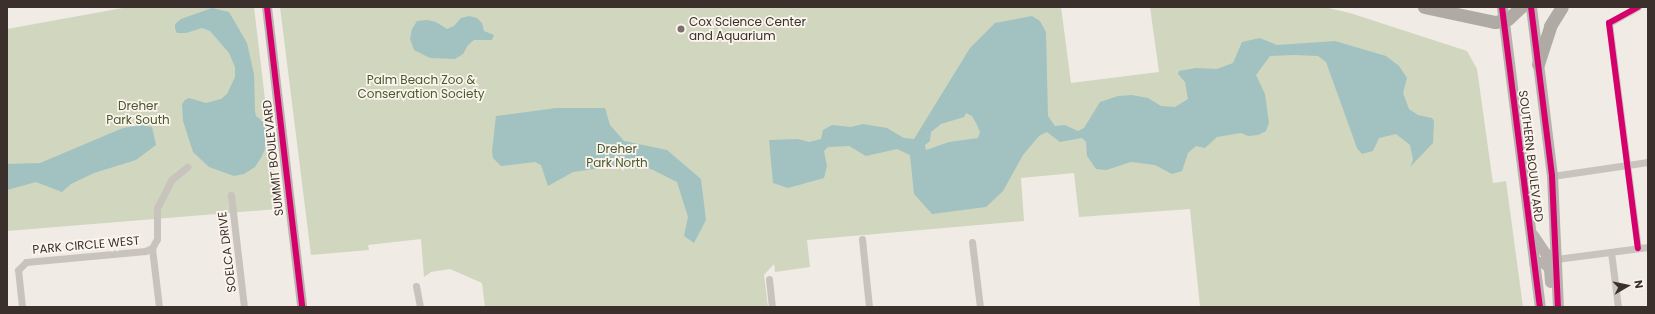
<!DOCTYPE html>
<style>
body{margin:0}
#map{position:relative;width:1655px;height:314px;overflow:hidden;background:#f0ebe5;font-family:Poppins,sans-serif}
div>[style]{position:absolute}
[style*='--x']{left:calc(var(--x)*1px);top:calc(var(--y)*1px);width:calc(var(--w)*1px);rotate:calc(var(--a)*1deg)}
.green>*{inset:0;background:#d1d6bf}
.water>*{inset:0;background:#a1c2c1}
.street>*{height:7px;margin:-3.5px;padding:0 3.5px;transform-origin:3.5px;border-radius:3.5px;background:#c9c3be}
.secondary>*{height:10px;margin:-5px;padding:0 5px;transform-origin:5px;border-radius:5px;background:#bab3ae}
.primary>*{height:11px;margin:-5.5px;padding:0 5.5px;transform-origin:5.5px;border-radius:5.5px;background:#b8b1ad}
.highway>*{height:13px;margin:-6.5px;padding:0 6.5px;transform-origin:6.5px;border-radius:6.5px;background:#afaaa4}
.cycleway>*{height:6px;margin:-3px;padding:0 3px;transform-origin:3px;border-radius:3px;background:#d6006c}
.dots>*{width:11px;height:11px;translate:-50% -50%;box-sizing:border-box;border:2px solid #fbf5ee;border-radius:50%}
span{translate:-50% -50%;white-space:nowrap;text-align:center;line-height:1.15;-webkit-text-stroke:3.5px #fbf5ee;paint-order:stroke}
.poi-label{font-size:12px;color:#3b302b}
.left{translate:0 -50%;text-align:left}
.park-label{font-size:12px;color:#4a5a2e}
.street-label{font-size:12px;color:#3b302b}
.frame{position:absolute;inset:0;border:8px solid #3b302b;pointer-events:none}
.north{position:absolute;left:1607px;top:266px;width:40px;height:40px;-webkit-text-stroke:3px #fbf5ee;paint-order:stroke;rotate:81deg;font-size:11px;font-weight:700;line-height:16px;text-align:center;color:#3b302b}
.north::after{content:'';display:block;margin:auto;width:14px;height:18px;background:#3b302b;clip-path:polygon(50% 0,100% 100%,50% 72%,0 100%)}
</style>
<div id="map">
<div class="green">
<i style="clip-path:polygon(128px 7px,254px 7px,278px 209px,7px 231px,7px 29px)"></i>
<i style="clip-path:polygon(280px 7px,1061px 7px,1071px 83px,1159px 72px,1150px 7px,1324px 7px,1350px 13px,1467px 51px,1477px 69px,1493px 183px,1506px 181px,1523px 307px,1200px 307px,1190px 209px,1079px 217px,1074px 173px,1021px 178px,1024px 221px,807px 240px,810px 267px,775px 272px,774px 264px,764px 275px,768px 307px,485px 307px,482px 283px,450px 269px,431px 272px,424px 277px,421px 239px,368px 245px,369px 250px,311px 255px)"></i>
</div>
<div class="water">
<i style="clip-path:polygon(212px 8px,229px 12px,247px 43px,254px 74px,255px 111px,256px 116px,265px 123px,265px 149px,262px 156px,255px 167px,244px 174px,234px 176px,209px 167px,193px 152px,183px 121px,182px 104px,185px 100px,189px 98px,206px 103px,221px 99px,227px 94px,235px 77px,235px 67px,229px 53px,210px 31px,202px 28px,186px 33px,177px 33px,175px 29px,175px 24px,181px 19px)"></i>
<i style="clip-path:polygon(469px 16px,477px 18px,482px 23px,484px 31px,494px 35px,492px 40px,474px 40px,468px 45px,463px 54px,455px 59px,430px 58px,414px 50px,410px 39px,412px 29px,417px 21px,427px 20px,436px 22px,447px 29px,454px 26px,461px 18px)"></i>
<i style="clip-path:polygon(evenodd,1032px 16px,1040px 21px,1046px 32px,1048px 116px,1055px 126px,1065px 125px,1078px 131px,1084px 128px,1100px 102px,1118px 96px,1132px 95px,1148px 98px,1161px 106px,1175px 107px,1188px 99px,1185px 82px,1178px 74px,1179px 71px,1196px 68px,1217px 69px,1233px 63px,1242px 42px,1260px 38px,1277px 45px,1335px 41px,1386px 56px,1399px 66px,1407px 78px,1403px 93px,1409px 109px,1418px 115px,1432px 118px,1434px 121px,1433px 143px,1410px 167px,1413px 160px,1410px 145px,1396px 134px,1379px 138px,1373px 151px,1362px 154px,1357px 148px,1326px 62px,1318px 56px,1294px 55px,1270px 56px,1256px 75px,1265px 94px,1269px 123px,1266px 131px,1258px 135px,1248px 136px,1241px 133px,1217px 137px,1205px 148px,1196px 146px,1188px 153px,1182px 171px,1172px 174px,1155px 165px,1131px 162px,1106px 170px,1096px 169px,1087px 156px,1086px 142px,1082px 138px,1060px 142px,1047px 132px,1039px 136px,1023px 155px,1003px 191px,986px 207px,932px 214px,914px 194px,910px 155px,897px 149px,866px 156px,849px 146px,828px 147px,824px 151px,827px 166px,824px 178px,788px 188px,773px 183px,769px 140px,798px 139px,809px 142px,821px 139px,823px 130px,832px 125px,851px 127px,863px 124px,887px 128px,904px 138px,914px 139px,970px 48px,995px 23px,1032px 16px,966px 113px,972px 116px,976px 123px,980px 132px,978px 138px,949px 142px,926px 150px,925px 145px,930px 141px,931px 132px,941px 124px,964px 117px,966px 113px)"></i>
<i style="clip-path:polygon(556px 108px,605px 108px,610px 125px,624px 141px,667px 150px,701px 179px,706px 220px,694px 243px,684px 236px,688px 217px,677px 182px,651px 169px,608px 167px,573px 172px,548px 186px,541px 165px,535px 162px,501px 166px,493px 158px,492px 151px,496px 116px)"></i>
<i style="clip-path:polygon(141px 125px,152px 127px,156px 145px,136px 160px,94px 173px,71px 184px,62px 192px,36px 182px,7px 190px,7px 164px,40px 163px,123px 128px)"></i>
</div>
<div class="street">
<i style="--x:1638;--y:7;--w:33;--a:151"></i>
<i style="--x:1609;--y:23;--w:227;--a:82.7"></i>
<i style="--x:1552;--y:176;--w:97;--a:-8.3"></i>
<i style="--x:231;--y:195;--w:113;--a:83.4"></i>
<i style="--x:862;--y:239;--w:68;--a:84.1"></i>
<i style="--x:972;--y:242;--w:65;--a:83"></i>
<i style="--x:1611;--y:252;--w:55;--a:82.7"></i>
<i style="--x:1556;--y:259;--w:93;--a:-7.4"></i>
<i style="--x:769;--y:279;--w:28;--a:84"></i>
<i style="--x:416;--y:286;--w:21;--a:79"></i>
<i style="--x:22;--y:307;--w:37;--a:-96"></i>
<i style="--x:18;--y:270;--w:11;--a:-45"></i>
<i style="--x:26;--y:262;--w:120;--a:-5.3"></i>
<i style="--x:145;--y:251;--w:8;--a:-23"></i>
<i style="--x:159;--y:307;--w:59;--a:-96.8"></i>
<i style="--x:152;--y:248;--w:10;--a:-61"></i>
<i style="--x:157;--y:239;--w:31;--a:-90"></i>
<i style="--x:157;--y:208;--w:31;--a:-63"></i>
<i style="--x:171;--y:180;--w:21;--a:-39"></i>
</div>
<div class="secondary">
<i style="--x:267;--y:7;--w:302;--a:83.3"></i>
</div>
<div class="primary">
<i style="--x:1502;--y:7;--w:302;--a:82.8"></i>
<i style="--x:1531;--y:7;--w:170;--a:82.9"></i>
<i style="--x:1552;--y:176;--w:131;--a:87.4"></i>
<i style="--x:1533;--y:235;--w:23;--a:56"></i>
<i style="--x:1546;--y:254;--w:11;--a:27"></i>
<i style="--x:1534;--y:262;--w:9;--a:0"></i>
<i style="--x:1543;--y:262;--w:8;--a:45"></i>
<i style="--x:1549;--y:268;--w:14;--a:86"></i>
</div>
<div class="highway">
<i style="--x:1424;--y:7;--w:73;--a:11.9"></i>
<i style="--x:1495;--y:22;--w:13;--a:-13"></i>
<i style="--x:1508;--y:19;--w:18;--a:-43"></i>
<i style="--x:1538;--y:64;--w:40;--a:-72"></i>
<i style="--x:1550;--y:26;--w:22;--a:-58"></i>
</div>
<div class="cycleway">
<i style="--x:267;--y:7;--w:302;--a:83.3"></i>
<i style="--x:1502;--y:7;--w:302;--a:82.8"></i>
<i style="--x:1531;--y:7;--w:170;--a:82.9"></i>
<i style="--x:1552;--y:176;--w:131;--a:87.4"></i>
<i style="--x:1638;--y:7;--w:33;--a:151"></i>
<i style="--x:1609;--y:23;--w:227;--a:82.7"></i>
</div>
<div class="dots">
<i style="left:681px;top:29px;background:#7a716c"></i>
</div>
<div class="poi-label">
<span class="left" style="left:689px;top:29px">Cox Science Center<br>and Aquarium</span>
</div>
<div class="park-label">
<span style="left:421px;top:87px">Palm Beach Zoo &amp;<br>Conservation Society</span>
<span style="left:138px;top:113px">Dreher<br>Park South</span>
<span style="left:617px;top:156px">Dreher<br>Park North</span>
</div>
<div class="street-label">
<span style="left:1531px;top:156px;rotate:83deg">SOUTHERN BOULEVARD</span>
<span style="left:273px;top:158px;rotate:-96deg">SUMMIT BOULEVARD</span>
<span style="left:86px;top:245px;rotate:-5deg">PARK CIRCLE WEST</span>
<span style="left:227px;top:252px;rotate:-97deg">SOELCA DRIVE</span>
</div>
<div class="frame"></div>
<div class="north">N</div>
</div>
